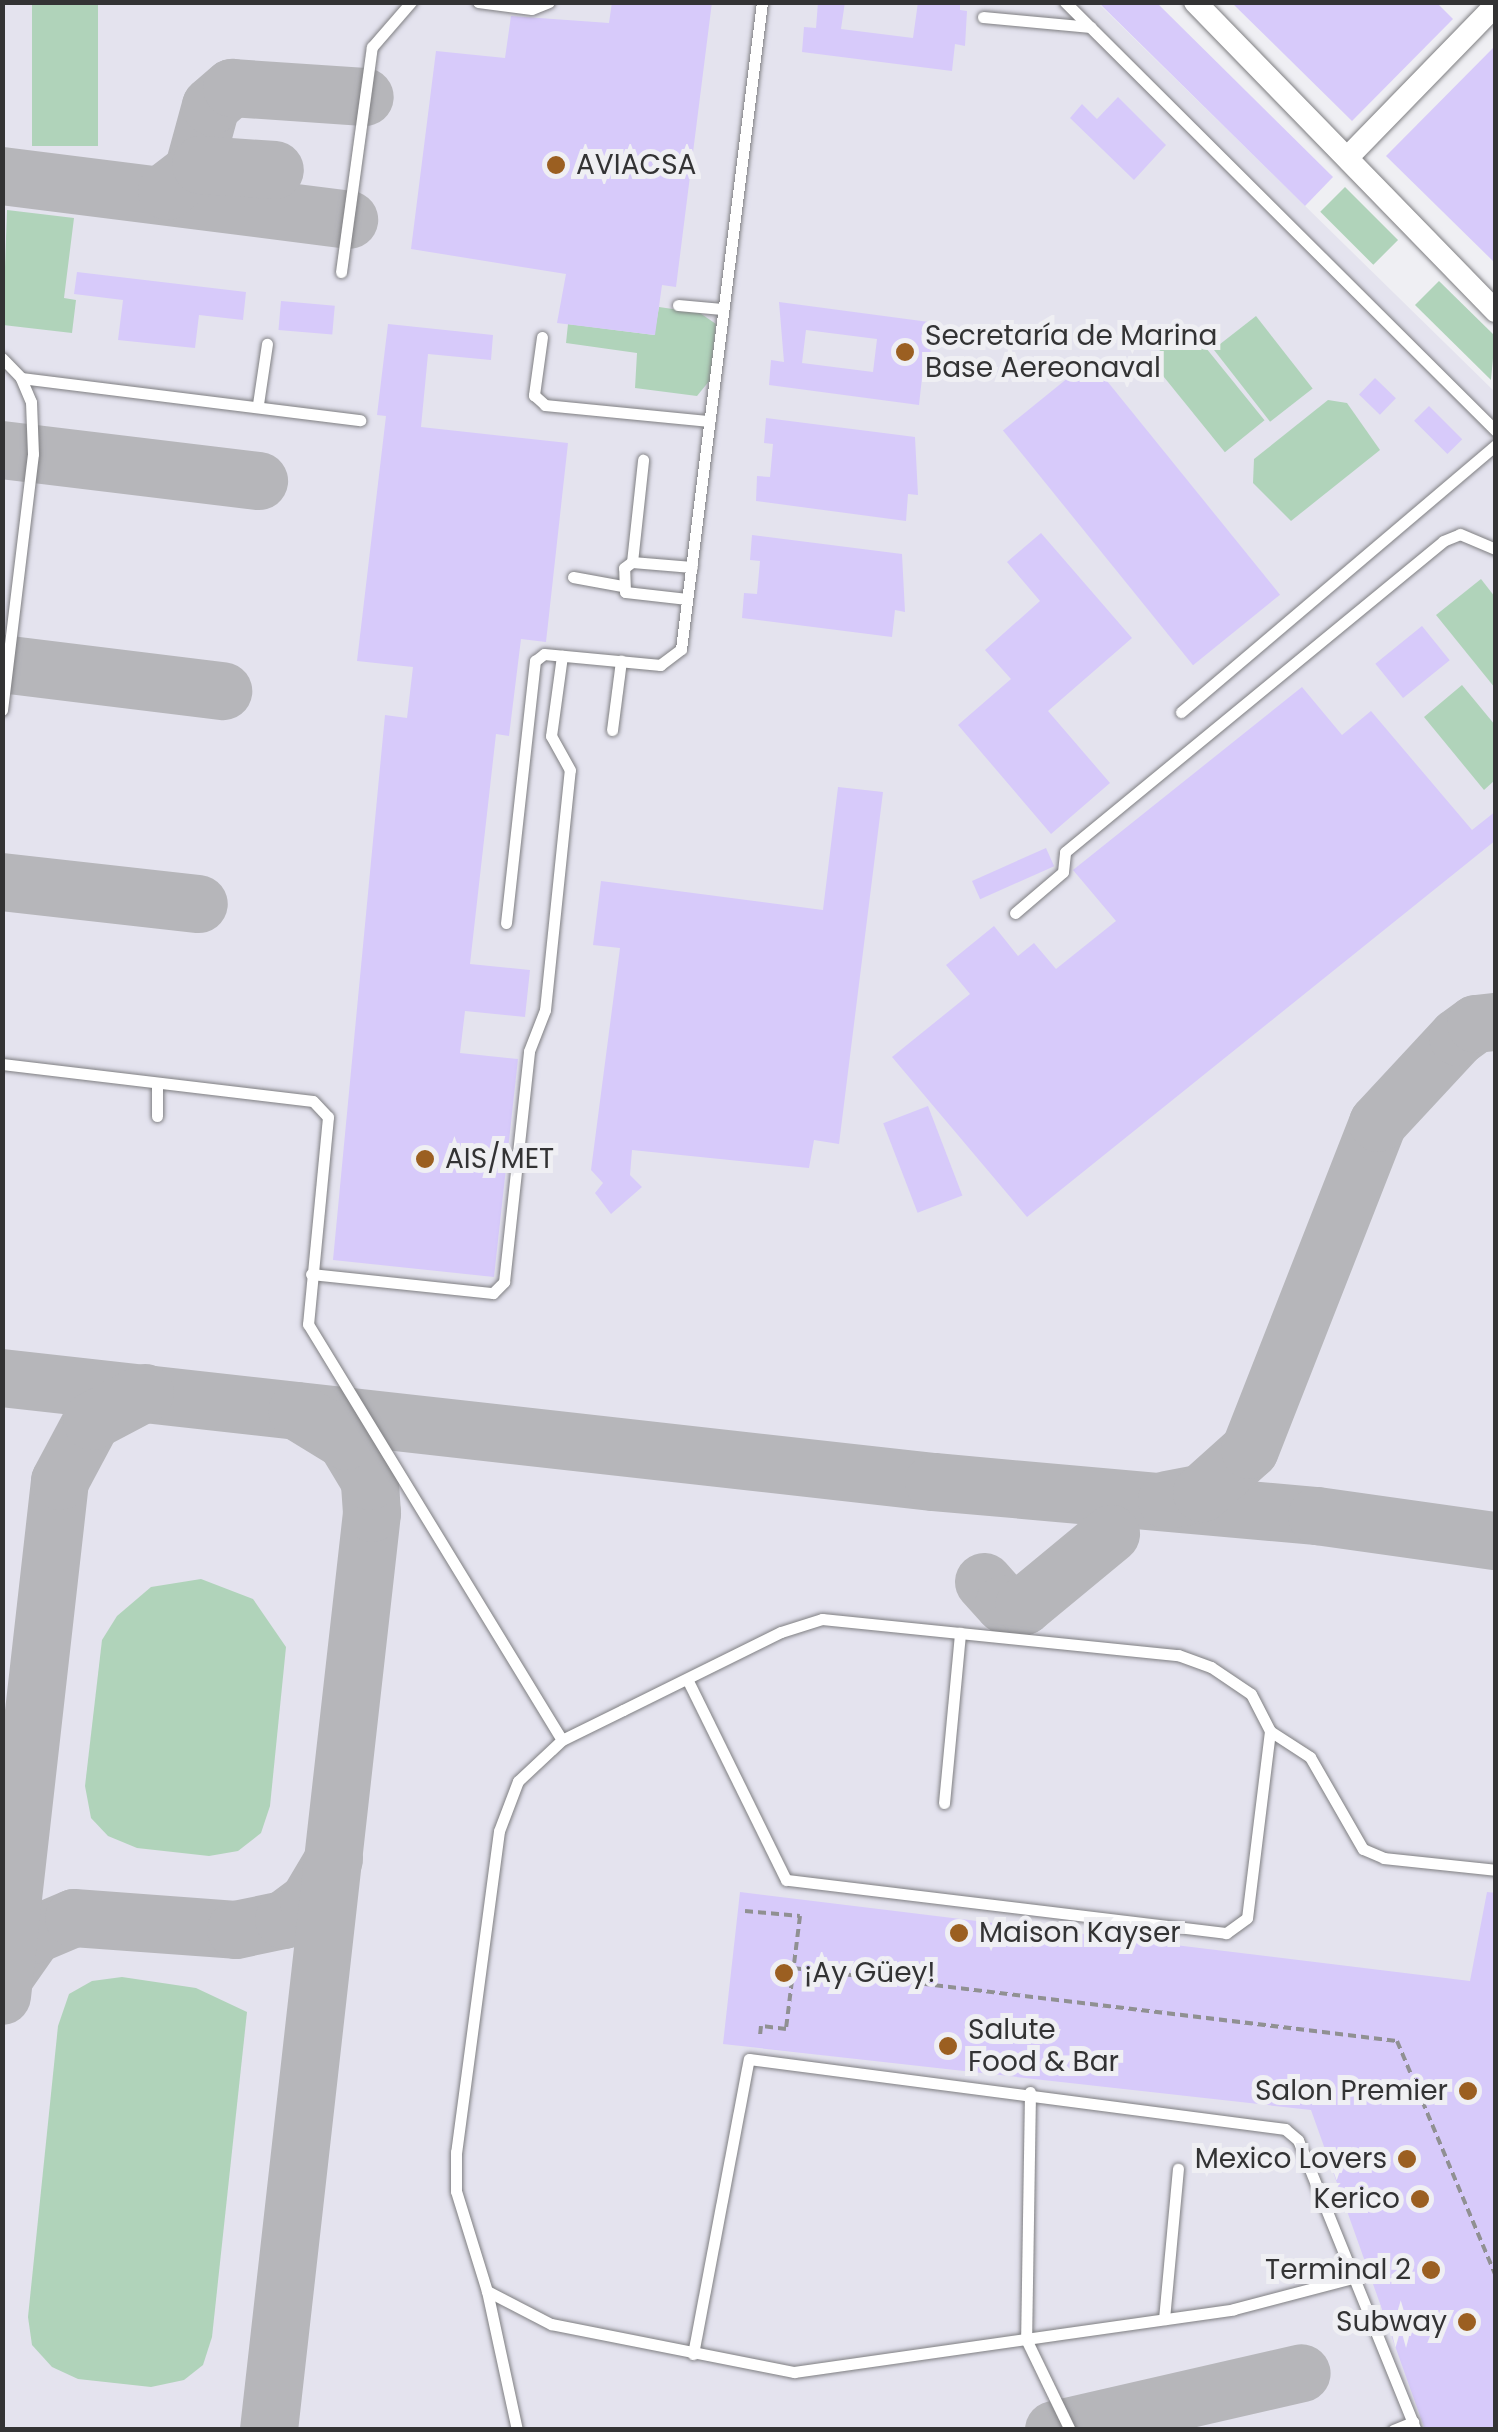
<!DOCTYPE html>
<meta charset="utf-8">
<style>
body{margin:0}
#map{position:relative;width:1498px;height:2432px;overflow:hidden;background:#efeff3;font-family:Poppins,sans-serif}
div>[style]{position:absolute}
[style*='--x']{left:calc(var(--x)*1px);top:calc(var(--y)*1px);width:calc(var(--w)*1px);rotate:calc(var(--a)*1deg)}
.built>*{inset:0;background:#e4e3ee}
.green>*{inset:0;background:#b0d3ba;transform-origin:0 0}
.taxiway>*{height:58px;margin:-29px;padding:0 29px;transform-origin:29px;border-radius:29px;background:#b6b6ba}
.building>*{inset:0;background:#d7cafa;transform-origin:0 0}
.path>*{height:4px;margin-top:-2px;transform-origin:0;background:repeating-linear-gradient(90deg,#909092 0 8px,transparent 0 13px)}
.roads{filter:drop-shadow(0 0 2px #7f7f82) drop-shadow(0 0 2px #7f7f82)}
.lane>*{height:11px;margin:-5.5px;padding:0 5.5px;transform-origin:5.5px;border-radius:5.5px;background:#fff}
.street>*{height:22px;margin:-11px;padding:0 11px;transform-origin:11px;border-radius:11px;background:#fff}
.dots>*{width:28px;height:28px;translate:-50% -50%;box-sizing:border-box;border:5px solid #efeff3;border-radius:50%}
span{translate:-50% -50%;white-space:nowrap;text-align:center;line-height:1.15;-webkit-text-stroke:10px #efeff3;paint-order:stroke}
.poi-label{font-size:28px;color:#333334}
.left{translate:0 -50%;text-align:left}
.right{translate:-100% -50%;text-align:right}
.frame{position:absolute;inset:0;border:5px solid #333334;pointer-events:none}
</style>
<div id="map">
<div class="built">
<i style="clip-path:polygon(3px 3px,1098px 3px,1495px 392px,1495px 2429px,3px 2429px)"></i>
</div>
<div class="green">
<i style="left:32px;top:3px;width:66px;height:143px"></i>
<i style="left:1345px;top:187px;width:75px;height:35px;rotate:45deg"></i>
<i style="clip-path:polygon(7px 210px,74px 218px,64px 298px,76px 300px,72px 333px,3px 325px)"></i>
<i style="clip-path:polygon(1439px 281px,1495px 336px,1491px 380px,1415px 305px)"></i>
<i style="clip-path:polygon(659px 307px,700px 313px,716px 324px,710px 380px,697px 396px,635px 388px,637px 353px,566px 343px,568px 324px,654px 335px)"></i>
<i style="left:1256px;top:316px;width:92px;height:54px;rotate:52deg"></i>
<i style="left:1189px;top:327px;width:120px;height:51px;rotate:51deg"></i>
<i style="clip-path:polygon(1328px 400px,1347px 403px,1380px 450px,1291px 521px,1253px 483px,1254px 459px)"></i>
<i style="clip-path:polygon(1481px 579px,1495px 597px,1495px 688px,1436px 615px)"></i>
<i style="clip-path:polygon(1462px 685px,1495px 725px,1495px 780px,1484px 790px,1424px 717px)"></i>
<i style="clip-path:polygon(201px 1579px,253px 1599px,286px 1647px,270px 1806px,261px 1833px,238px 1851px,209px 1856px,137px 1848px,108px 1836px,91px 1818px,85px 1786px,102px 1640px,117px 1616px,151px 1587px)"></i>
<i style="clip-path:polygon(122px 1977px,196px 1988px,247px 2012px,212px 2337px,203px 2365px,184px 2380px,151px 2387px,78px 2379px,52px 2367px,32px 2345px,28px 2317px,58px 2026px,69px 1994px,92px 1981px)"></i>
</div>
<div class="taxiway">
<i style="--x:194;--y:168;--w:64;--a:-74.7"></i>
<i style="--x:211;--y:106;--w:28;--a:-41"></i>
<i style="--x:232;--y:88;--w:133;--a:3.9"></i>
<i style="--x:2;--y:176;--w:350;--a:7.2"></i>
<i style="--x:167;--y:191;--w:43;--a:-37.4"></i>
<i style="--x:201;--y:165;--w:74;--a:3.9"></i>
<i style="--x:2;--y:450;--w:259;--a:6.9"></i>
<i style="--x:2;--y:664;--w:223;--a:7"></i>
<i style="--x:2;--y:882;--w:198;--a:6.4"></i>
<i style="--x:2;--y:1378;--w:938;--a:6.37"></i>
<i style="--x:934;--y:1482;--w:385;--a:5.1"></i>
<i style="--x:1317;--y:1516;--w:181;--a:8"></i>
<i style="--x:1167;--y:1500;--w:36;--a:-11"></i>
<i style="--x:1202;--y:1493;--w:64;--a:-41.9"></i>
<i style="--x:1250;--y:1450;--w:351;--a:-68.6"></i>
<i style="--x:1378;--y:1123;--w:117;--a:-47.1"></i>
<i style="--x:1458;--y:1037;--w:22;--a:-36"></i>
<i style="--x:1476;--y:1024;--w:20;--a:-6"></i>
<i style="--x:984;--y:1582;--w:30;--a:48"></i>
<i style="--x:1004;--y:1604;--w:20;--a:6"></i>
<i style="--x:1024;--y:1606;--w:113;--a:-39.6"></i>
<i style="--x:4;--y:1978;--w:52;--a:-55.1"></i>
<i style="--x:34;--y:1935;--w:43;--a:-23"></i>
<i style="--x:74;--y:1918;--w:162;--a:4.2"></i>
<i style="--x:236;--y:1930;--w:49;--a:-11.8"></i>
<i style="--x:284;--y:1920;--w:31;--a:-37"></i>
<i style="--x:309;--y:1901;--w:49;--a:-59.2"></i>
<i style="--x:2;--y:1996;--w:518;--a:-83.57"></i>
<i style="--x:60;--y:1481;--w:68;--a:-61.9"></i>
<i style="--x:92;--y:1421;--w:60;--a:-27.8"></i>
<i style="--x:269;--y:2430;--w:923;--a:-83.59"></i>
<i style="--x:372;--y:1513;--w:32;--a:-94"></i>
<i style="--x:370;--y:1481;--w:47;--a:-121"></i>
<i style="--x:346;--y:1441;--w:57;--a:-148.5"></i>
<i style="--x:1054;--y:2430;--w:254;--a:-12.9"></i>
</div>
<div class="building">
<i style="clip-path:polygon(612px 2px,712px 2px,676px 287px,662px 285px,655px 335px,557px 323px,566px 274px,411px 249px,436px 51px,505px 58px,511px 16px,609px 23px)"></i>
<i style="clip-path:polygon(818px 2px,845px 2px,841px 29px,913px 38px,918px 2px,960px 2px,960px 10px,967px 11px,965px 46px,955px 44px,952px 71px,802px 52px,804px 27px,816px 28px)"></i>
<i style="clip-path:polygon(1098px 2px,1156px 2px,1333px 177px,1305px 206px)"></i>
<i style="clip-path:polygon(1231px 2px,1436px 2px,1453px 19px,1352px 121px)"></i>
<i style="clip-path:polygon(1496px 45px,1496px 264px,1386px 156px)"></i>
<i style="clip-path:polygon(1118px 97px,1166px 145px,1134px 180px,1070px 118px,1082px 104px,1097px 119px)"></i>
<i style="clip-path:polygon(77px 272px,246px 292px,243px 320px,199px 315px,195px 348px,118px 340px,123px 300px,74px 294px)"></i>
<i style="left:281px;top:301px;width:54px;height:29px;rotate:5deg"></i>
<i style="clip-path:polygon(evenodd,779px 302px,929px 322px,932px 379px,922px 378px,919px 405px,769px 385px,771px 360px,784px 362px,779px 302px,806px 330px,877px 339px,873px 372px,802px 363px,806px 330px)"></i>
<i style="clip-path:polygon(388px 324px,493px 335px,491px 360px,428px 354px,421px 427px,568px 443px,546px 642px,521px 639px,509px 736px,496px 734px,470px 964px,530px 970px,525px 1017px,465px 1011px,460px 1053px,518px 1059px,494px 1277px,333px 1260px,385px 715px,407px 718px,413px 667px,357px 661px,386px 416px,377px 415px)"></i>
<i style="left:1090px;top:360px;width:302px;height:112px;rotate:51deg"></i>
<i style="left:1375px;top:378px;width:29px;height:23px;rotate:44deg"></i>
<i style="left:1429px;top:406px;width:47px;height:21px;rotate:45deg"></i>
<i style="clip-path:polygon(766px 418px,915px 437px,918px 495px,908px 494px,906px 521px,756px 501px,757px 476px,770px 477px,773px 444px,764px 443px)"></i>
<i style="clip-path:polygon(1041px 533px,1132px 638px,1048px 711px,1110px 783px,1051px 834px,958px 725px,1011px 679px,985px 650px,1040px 601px,1007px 562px)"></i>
<i style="clip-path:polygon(752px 535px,902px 554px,905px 612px,895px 610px,892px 637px,742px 618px,744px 593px,757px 594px,760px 561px,750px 560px)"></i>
<i style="left:1422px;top:626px;width:44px;height:60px;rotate:51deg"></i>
<i style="clip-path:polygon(1302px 687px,1342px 735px,1371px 711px,1472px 830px,1496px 811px,1496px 840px,1027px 1217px,892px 1057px,970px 994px,946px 965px,994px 926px,1018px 956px,1034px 943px,1056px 969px,1116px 921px,1073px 870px)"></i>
<i style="clip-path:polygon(838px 787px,883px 792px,839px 1144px,814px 1140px,809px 1168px,632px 1150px,630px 1175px,642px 1187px,611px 1214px,595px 1193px,603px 1183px,591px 1170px,620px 948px,593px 945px,601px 881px,823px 910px)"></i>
<i style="left:1046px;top:848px;width:20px;height:81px;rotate:66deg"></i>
<i style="left:928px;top:1106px;width:96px;height:48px;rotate:69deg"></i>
<i style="clip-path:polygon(740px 1892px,1470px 1981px,1487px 1892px,1496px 1893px,1496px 2430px,1425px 2430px,1311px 2110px,723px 2044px)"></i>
</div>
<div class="path">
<i style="--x:745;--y:1911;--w:55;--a:5.2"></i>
<i style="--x:800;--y:1916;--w:114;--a:97.1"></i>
<i style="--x:786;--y:2029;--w:25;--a:-173"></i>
<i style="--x:761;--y:2026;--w:10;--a:96"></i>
<i style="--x:793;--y:1968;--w:608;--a:6.89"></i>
<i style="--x:1397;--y:2041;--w:255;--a:67.2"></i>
</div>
<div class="roads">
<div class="lane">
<i style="--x:478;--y:2;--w:54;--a:7.4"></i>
<i style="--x:532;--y:9;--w:18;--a:-22"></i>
<i style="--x:1065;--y:2;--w:608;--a:44.87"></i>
<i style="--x:983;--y:17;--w:108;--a:5.3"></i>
<i style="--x:341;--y:272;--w:227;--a:-82.2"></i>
<i style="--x:372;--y:47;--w:60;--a:-49.1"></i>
<i style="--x:678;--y:305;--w:44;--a:5.2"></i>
<i style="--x:542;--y:337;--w:59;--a:97.9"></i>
<i style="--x:534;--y:395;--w:15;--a:42"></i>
<i style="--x:545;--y:405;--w:165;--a:5.6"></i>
<i style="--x:2;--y:358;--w:28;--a:46"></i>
<i style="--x:21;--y:378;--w:342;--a:7.1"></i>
<i style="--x:258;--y:404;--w:61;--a:-81.5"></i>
<i style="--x:632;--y:562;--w:103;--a:-83.8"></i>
<i style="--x:573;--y:577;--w:50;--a:10.4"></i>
<i style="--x:687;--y:599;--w:62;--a:-173.6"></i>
<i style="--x:625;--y:592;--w:24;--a:-92"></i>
<i style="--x:624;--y:568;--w:10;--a:-37"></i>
<i style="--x:632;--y:562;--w:60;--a:4.8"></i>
<i style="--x:2;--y:710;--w:258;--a:-83.1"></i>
<i style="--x:33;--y:454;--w:52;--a:-92.2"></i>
<i style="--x:31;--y:402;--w:26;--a:-113"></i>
<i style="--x:1181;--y:712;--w:413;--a:-40.3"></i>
<i style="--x:612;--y:730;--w:70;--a:-82.6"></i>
<i style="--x:1015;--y:913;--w:63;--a:-40.5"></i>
<i style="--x:1063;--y:872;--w:20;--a:-84"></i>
<i style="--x:1065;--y:852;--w:489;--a:-39.4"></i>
<i style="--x:1443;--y:541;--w:18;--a:-22"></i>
<i style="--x:1460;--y:534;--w:39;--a:23"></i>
<i style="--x:506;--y:923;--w:264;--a:-83.7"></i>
<i style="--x:535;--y:661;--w:11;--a:-38"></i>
<i style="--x:544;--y:654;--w:117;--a:5.4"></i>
<i style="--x:660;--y:665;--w:26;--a:-37"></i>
<i style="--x:681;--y:649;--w:652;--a:-82.86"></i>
<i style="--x:2;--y:1064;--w:313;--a:6.8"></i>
<i style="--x:313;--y:1101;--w:22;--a:47"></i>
<i style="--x:328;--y:1117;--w:208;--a:95.5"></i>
<i style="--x:308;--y:1324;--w:487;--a:58.6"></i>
<i style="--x:562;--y:1740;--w:60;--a:137"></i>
<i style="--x:518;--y:1781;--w:53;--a:110.8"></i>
<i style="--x:499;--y:1831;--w:324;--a:97.6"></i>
<i style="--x:456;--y:2152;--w:39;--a:90"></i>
<i style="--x:456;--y:2191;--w:105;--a:72.8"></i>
<i style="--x:487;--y:2291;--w:142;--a:77.8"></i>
<i style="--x:157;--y:1083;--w:33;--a:90"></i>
<i style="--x:311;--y:1274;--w:183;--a:6"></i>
<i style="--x:493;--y:1293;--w:16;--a:-45"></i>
<i style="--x:504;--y:1282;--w:232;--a:-83.8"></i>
<i style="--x:529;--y:1051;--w:44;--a:-68.7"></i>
<i style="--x:545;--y:1010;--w:241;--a:-84.1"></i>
<i style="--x:570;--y:770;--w:39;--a:-119"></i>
<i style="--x:551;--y:736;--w:81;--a:-82.2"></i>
<i style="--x:1270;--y:1731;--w:48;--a:33"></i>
<i style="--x:1310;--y:1757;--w:106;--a:60.1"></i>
<i style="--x:1363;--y:1849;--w:23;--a:23"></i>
<i style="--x:1384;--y:1858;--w:113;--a:6.1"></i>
<i style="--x:562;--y:1740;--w:68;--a:-26.2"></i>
<i style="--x:623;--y:1710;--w:176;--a:-26.3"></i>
<i style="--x:781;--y:1632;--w:43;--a:-17.6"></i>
<i style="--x:822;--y:1619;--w:358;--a:5.8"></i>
<i style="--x:1178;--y:1655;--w:35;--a:20"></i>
<i style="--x:1211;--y:1667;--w:48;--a:34"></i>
<i style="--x:1251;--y:1694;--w:42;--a:62.8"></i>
<i style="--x:1270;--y:1731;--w:188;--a:97"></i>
<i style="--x:1247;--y:1918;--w:26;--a:144"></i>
<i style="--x:1226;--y:1933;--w:443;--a:-173.1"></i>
<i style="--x:786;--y:1880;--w:224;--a:-116.2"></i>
<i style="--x:944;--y:1803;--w:171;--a:-84.6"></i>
<i style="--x:1030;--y:2092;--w:247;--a:90.9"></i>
<i style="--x:1026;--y:2339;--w:101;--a:64.2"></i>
<i style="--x:487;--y:2291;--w:72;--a:27.3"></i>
<i style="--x:551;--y:2324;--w:248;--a:11.2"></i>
<i style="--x:794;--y:2372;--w:444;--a:-8.1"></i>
<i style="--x:1234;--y:2309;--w:126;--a:-14.7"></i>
<i style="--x:1164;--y:2319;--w:151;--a:-84.7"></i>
<i style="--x:693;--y:2354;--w:300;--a:-79.3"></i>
<i style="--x:749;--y:2059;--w:541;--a:7.44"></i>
<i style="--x:1285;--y:2129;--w:17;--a:40"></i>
<i style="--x:1298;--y:2140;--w:313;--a:67.9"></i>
<i style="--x:1393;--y:2430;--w:22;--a:-22"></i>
</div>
<div class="street">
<i style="--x:1195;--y:2;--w:431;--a:45.8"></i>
<i style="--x:1348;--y:157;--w:212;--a:-45.8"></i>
</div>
</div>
<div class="dots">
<i style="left:556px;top:165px;background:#9b5f21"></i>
<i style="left:905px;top:352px;background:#9b5f21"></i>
<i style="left:425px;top:1159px;background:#9b5f21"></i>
<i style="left:959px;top:1933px;background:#9b5f21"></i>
<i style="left:784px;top:1973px;background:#9b5f21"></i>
<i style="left:948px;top:2046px;background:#9b5f21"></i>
<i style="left:1468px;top:2091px;background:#9b5f21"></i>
<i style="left:1407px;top:2159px;background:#9b5f21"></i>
<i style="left:1420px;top:2199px;background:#9b5f21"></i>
<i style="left:1431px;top:2270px;background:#9b5f21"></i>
<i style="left:1467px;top:2322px;background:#9b5f21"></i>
</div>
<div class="poi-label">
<span class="left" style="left:576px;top:165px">AVIACSA</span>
<span class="left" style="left:925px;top:352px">Secretaría de Marina<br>Base Aereonaval</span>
<span class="left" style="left:445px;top:1159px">AIS/MET</span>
<span class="left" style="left:979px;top:1933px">Maison Kayser</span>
<span class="left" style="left:804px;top:1973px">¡Ay Güey!</span>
<span class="left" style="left:968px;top:2046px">Salute<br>Food &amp; Bar</span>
<span class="right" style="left:1448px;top:2091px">Salon Premier</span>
<span class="right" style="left:1387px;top:2159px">Mexico Lovers</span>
<span class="right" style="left:1400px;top:2199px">Kerico</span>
<span class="right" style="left:1411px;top:2270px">Terminal 2</span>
<span class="right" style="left:1447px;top:2322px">Subway</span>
</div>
<div class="frame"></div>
</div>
